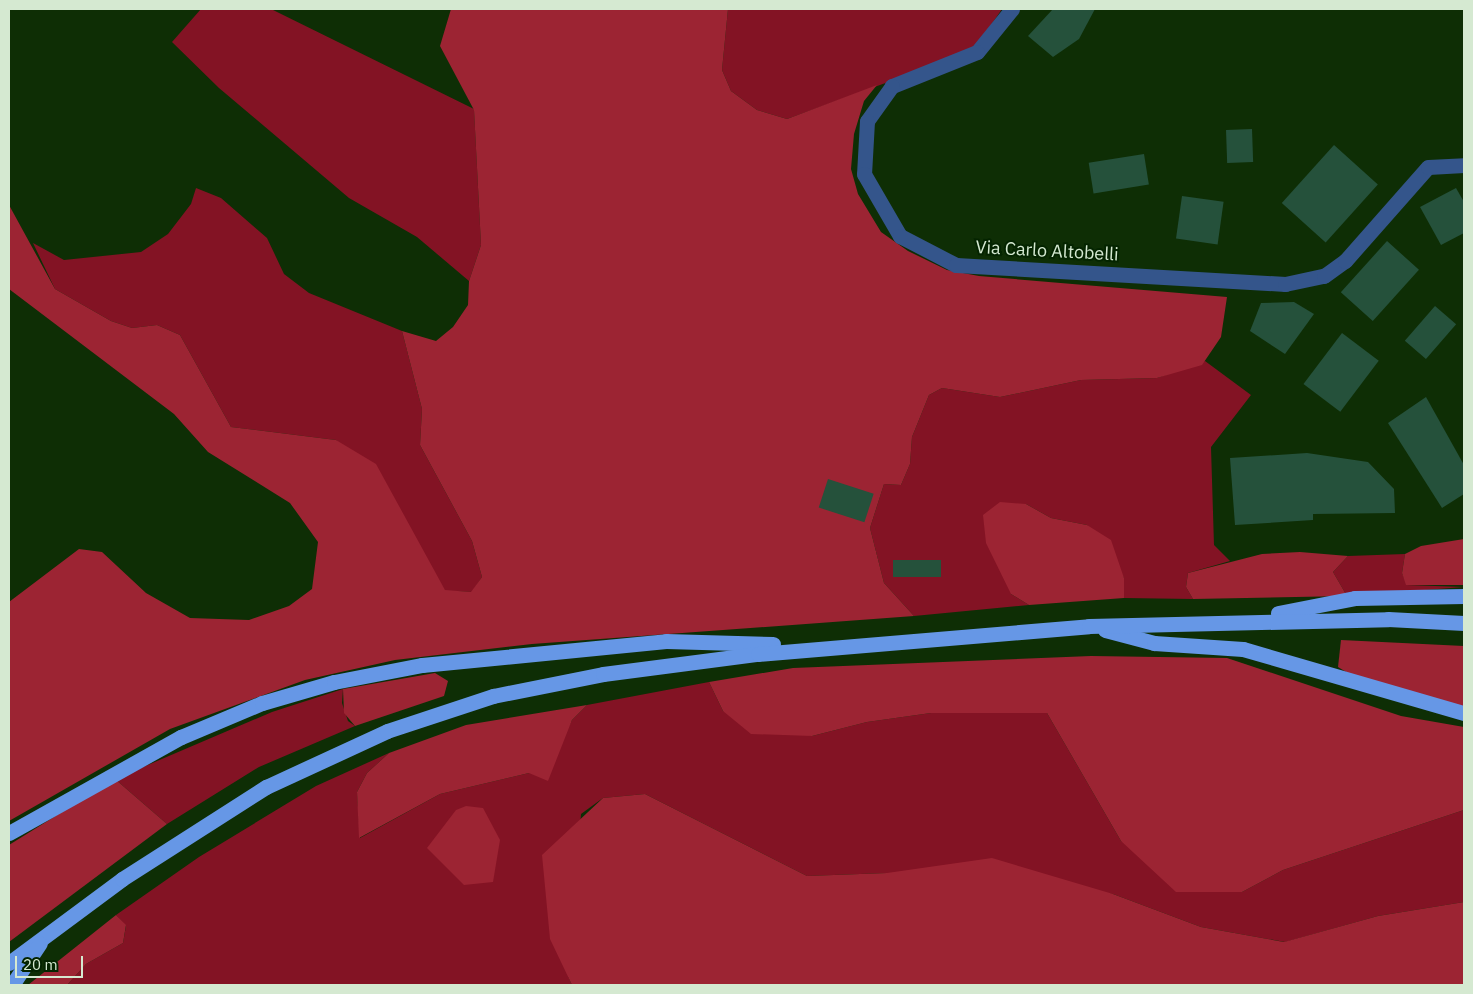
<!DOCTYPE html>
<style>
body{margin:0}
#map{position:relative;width:1473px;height:994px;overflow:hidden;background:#0e2e05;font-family:"IBM Plex Sans",sans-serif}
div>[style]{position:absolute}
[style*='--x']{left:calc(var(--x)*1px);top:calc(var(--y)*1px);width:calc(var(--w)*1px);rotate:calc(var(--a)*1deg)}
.green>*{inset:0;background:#831324}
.forest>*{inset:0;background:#9c2433}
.building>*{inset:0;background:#25513b;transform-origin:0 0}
.street>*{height:15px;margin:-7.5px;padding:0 7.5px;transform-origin:7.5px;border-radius:7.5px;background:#34558b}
.highway>*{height:15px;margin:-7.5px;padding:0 7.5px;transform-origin:7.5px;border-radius:7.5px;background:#6697e6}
span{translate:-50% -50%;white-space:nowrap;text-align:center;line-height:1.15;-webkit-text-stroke:4px #042400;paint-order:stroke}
.street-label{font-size:18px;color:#d5e9d1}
.frame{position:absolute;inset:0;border:10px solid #d5e9d1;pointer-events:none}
.scale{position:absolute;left:15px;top:956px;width:68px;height:22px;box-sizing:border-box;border:2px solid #d5e9d1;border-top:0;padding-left:6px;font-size:15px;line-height:18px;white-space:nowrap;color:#d5e9d1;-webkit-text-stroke:4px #042400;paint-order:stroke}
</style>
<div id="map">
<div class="green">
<i style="clip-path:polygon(201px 9px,271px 9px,474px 109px,481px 245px,469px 281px,417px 237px,349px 198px,219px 88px,172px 42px)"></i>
<i style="clip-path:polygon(728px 9px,1002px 9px,973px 51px,787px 119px,757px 110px,731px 91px,722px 70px)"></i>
<i style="clip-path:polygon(196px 188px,221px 198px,267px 238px,284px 274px,309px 293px,402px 331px,422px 409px,420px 445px,472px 541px,482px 577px,472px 592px,445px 591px,423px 553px,336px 440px,231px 427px,180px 335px,157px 325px,132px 328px,111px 321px,55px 289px,33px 243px,64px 260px,141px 252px,168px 234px,191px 204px)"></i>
<i style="clip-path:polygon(1205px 361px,1251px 395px,1211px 447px,1214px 545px,1230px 561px,1188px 573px,1186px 587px,1193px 599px,1124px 598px,1124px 578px,1087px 525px,1051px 518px,1026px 504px,1011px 594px,1029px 605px,914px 616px,884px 583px,870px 528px,884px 484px,901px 485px,910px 464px,912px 437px,929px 395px,942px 388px,1000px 397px,1081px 380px,1157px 378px)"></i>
<i style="clip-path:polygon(1405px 554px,1402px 573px,1407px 585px,1464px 587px,1347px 596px,1333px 572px,1348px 556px)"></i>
<i style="clip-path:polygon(709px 682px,723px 711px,812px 736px,867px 722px,931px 713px,1047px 713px,1121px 841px,1242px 892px,1283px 870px,1464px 810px,1464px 902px,1378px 916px,1285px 942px,1201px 927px,1113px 894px,887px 873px,807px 876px,645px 794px,603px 798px,581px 814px,568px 976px,572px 985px,67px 985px,86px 964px,123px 943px,126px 926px,116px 915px,199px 857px,316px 786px,389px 753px,367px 773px,357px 792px,360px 838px,440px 794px,529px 773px,558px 748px,572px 720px,587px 705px)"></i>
<i style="clip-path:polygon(343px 689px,342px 703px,348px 721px,355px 726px,259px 767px,167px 824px,115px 779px,272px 712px)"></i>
</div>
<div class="forest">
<i style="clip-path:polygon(451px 9px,728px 9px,722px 70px,731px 91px,757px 110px,787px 119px,877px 85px,864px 101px,854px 134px,851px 169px,858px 194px,881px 232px,908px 251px,947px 270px,979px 276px,1227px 297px,1221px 337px,1202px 365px,1157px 378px,1081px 380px,1000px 397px,942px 388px,929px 395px,912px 437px,910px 464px,901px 485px,884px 484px,870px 528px,884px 583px,914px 616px,532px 644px,395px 660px,305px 680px,170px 729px,9px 821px,9px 602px,79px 549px,102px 552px,146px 593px,190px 618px,249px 620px,289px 606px,312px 589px,318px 542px,290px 503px,208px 452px,174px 414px,9px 289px,9px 205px,55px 289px,111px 321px,132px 328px,157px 325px,180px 335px,231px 427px,336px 440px,376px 464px,445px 590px,471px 592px,482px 577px,472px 541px,420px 445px,422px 409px,402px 331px,436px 341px,453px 327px,468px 305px,469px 281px,481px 245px,474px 110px,440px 46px)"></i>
<i style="clip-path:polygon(1000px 502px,1026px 504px,1051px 518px,1087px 525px,1111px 540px,1124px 578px,1124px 598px,1029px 605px,1011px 594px,986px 543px,983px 515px)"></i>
<i style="clip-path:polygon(1464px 539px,1464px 585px,1406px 585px,1402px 573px,1405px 554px,1421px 546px)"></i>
<i style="clip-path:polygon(1300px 552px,1348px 556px,1333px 572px,1347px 596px,1193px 599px,1186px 587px,1188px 573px,1262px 554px)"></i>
<i style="clip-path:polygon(1341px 640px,1464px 646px,1464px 707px,1356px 678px,1338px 667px)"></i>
<i style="clip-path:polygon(1091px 656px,1227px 658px,1401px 716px,1464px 727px,1464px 810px,1283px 870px,1242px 892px,1176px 892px,1121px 841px,1047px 713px,931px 713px,867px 722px,812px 736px,751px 734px,723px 711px,709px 682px,793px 668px)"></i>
<i style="clip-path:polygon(435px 673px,448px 681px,444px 696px,355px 726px,344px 713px,343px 689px)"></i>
<i style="clip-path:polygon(587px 705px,572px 720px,548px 781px,529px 773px,440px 794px,359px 838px,357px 792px,367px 773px,389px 753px,466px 725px)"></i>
<i style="clip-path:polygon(115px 779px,167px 824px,9px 942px,9px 845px)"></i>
<i style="clip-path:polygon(645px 794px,807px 876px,887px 873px,992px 858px,1113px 894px,1201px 927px,1284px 942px,1378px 916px,1464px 902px,1464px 985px,572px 985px,550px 939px,542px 855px,603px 798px)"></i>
<i style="clip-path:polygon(466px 806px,483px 808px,500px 840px,493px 882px,464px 885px,427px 848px,456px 810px)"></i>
<i style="clip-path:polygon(116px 915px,126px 925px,123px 943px,86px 964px,67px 985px,28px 985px)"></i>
</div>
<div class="building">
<i style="clip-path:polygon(1053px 9px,1095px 9px,1079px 39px,1053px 57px,1028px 36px)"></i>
<i style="left:1252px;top:129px;width:33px;height:26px;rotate:88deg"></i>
<i style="left:1334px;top:145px;width:59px;height:78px;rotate:42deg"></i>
<i style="left:1144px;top:154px;width:31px;height:56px;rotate:81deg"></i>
<i style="clip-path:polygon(1456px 188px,1464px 202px,1464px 233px,1441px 245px,1420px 207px)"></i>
<i style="left:1182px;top:196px;width:42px;height:43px;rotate:8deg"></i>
<i style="left:1387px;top:241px;width:43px;height:69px;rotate:42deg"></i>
<i style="clip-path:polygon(1294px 302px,1314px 314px,1285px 354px,1250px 331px,1261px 303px)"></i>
<i style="left:1435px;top:306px;width:28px;height:46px;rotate:41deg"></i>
<i style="left:1342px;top:333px;width:46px;height:64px;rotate:37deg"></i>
<i style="clip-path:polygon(1426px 397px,1464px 465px,1464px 494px,1442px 508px,1388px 423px)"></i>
<i style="clip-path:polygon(1307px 453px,1368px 462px,1394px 489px,1395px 513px,1313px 514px,1313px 520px,1235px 525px,1230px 458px)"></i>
<i style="left:828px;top:479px;width:48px;height:30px;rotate:18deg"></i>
<i style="left:941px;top:560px;width:17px;height:48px;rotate:90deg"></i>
</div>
<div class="street">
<i style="--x:1012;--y:9;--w:55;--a:129.1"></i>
<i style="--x:977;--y:52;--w:92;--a:158.2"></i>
<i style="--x:892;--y:86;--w:43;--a:125.5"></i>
<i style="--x:867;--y:121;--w:53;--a:93.2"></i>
<i style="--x:864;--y:174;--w:72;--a:59.9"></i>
<i style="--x:900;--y:236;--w:63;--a:27.4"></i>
<i style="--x:956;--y:265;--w:330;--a:3.3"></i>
<i style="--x:1285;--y:284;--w:40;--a:-12"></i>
<i style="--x:1324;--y:276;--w:26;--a:-36"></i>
<i style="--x:1345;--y:261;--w:125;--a:-48.6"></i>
<i style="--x:1428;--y:167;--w:36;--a:-3"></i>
</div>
<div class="highway">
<i style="--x:1278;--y:613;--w:78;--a:-11"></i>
<i style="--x:1355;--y:598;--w:109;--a:-1.1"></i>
<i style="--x:1105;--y:630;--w:51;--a:14.9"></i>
<i style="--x:1154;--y:643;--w:89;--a:3.9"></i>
<i style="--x:1243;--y:649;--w:230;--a:16.2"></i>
<i style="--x:9;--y:833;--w:197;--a:-29.2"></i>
<i style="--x:181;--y:737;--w:88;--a:-22.8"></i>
<i style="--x:262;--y:703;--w:75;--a:-16.3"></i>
<i style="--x:334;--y:682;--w:90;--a:-10.9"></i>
<i style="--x:422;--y:665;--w:245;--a:-5.6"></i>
<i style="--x:666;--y:641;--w:107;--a:1.6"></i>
<i style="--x:9;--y:963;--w:141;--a:-36.6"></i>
<i style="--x:122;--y:879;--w:171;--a:-32.6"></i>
<i style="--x:266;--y:787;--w:133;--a:-24.8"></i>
<i style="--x:387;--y:731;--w:112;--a:-18.3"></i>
<i style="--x:493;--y:696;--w:112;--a:-11.3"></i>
<i style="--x:603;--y:674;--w:156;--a:-7.4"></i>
<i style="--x:758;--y:654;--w:332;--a:-4.8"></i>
<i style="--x:1089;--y:626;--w:299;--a:-1.3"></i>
<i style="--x:1388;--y:619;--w:76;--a:3"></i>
<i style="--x:12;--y:985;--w:50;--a:-56.3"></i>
</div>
<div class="street-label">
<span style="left:1047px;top:251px;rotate:3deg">Via Carlo Altobelli</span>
</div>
<div class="frame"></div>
<div class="scale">20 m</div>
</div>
